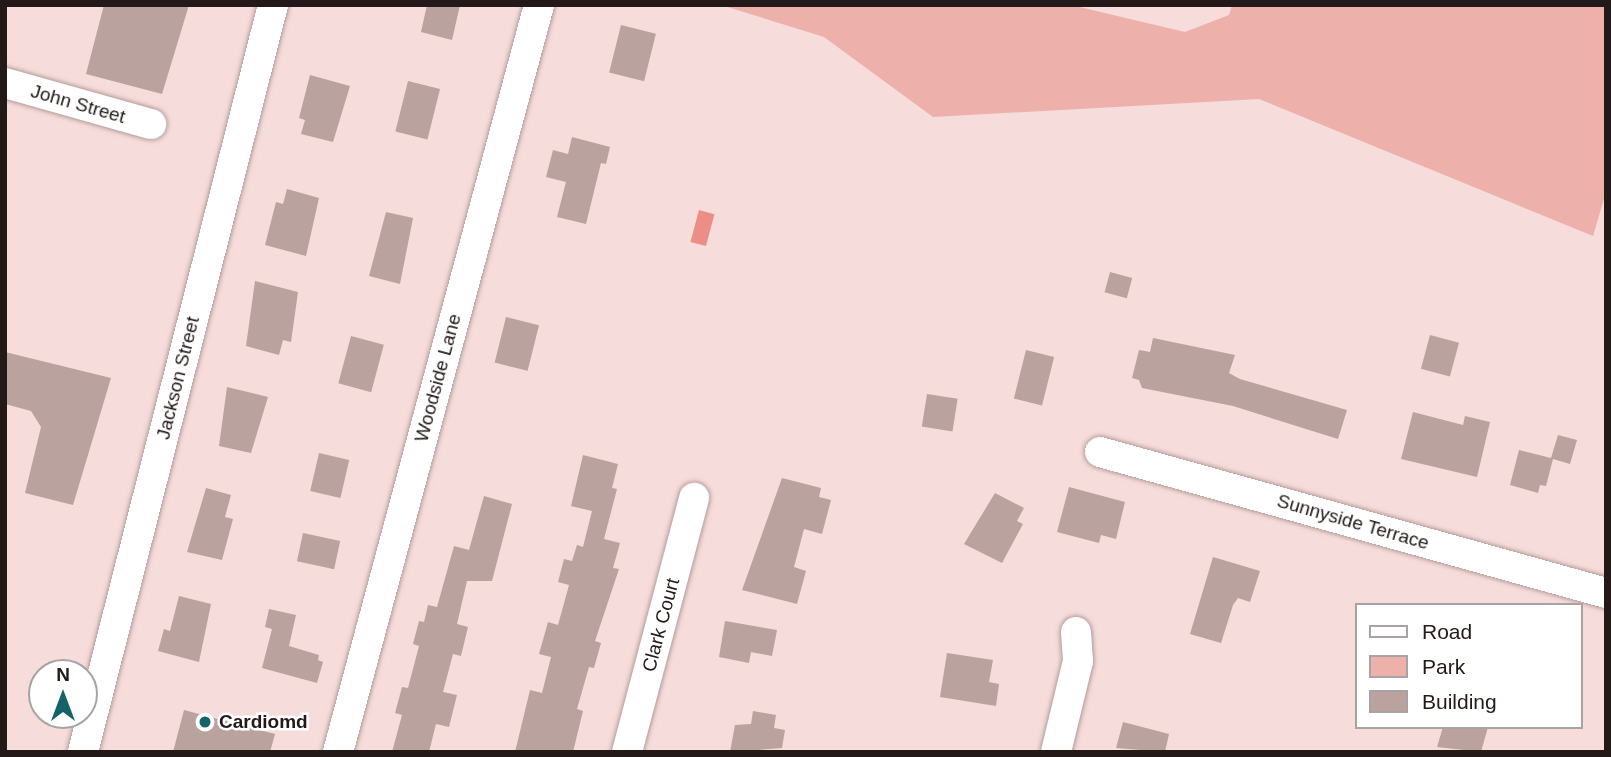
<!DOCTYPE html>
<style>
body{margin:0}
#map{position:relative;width:1611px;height:757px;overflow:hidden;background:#f6dcda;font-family:Helvetica,sans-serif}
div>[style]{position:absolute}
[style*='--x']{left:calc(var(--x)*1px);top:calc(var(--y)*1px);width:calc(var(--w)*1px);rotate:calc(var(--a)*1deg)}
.green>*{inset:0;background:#edb0ab}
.water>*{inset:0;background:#ec8d86;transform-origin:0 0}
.building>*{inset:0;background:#baa29f;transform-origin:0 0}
.roads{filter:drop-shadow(0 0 2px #b49c99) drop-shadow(0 0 2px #b49c99)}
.minor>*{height:30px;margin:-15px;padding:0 15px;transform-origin:15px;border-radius:15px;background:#fff}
.dots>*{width:19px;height:19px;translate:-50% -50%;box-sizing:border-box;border:4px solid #fff;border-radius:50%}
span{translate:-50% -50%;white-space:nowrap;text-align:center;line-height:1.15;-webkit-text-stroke:5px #fff;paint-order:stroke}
.street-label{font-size:19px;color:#221918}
.poi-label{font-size:19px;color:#221918;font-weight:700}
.left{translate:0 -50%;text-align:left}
.frame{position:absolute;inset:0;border:7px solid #221918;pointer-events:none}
.legend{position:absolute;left:1355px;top:603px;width:228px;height:126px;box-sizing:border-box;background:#fff;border:2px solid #a7a3a3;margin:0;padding:9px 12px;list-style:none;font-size:21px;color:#221918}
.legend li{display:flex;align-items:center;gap:14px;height:35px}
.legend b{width:35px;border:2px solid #a7a3a3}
.north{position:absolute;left:28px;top:659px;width:70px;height:70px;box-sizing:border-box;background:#fff;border:2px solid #a7a3a3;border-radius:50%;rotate:0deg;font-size:19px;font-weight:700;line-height:28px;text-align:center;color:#221918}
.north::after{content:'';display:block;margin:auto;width:24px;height:32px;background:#136368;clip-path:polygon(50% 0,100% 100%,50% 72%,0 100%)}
</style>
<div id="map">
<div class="green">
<i style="clip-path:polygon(721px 5px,1071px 5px,1185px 32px,1229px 15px,1232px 5px,1606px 5px,1606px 192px,1593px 236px,1259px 99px,933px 117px,824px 37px)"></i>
</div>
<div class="water">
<i style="left:699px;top:210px;width:16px;height:33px;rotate:15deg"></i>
</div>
<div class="building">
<i style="clip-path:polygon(104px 5px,189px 5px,162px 94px,86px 74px)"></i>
<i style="clip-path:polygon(427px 5px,460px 5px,452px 40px,421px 32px)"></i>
<i style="left:621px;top:25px;width:36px;height:49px;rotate:14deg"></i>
<i style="clip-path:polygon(310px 75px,350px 86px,333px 142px,301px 134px,305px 120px,299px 118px)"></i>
<i style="left:408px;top:81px;width:33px;height:52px;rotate:14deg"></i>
<i style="clip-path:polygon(572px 137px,610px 147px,606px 164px,601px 163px,586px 224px,557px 217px,566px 182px,546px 177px,553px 150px,568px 154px)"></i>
<i style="clip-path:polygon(287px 189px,319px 198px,306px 256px,265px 245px,276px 202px,283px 204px)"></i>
<i style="clip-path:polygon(386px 212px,413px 218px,400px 284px,369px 276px)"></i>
<i style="left:1110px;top:272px;width:23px;height:21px;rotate:15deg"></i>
<i style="clip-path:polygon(255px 281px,298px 292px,291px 342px,283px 340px,279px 355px,246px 346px)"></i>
<i style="left:506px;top:317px;width:34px;height:47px;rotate:14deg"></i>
<i style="left:1430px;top:335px;width:30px;height:35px;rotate:15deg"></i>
<i style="left:351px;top:336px;width:34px;height:49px;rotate:15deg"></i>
<i style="clip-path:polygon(1153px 338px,1235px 355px,1229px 373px,1240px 379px,1347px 410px,1338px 439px,1233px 406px,1142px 388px,1139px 380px,1132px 378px,1139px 350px,1150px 352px)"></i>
<i style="left:1026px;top:350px;width:29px;height:50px;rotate:14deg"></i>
<i style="clip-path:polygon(5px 352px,111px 378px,73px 505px,25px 493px,41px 427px,31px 411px,5px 404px)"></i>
<i style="clip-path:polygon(227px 387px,268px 397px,251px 453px,219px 446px)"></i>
<i style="left:927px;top:394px;width:31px;height:33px;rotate:9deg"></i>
<i style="clip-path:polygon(1413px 412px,1463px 425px,1465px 416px,1490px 422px,1477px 477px,1401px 459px)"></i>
<i style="clip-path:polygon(1558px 435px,1577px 440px,1570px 464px,1553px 459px,1546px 486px,1540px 485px,1538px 493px,1510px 485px,1519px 450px,1551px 458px)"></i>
<i style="left:319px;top:453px;width:31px;height:39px;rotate:13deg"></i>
<i style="clip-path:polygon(583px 455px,618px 464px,612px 488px,617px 489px,604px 539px,620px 543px,613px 568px,619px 569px,595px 641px,601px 643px,594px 668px,589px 667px,577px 709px,583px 711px,573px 752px,515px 752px,530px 690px,542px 693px,551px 657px,539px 654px,548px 622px,558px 625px,569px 585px,558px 582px,564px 559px,572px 561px,577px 545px,583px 547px,592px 511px,571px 506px)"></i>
<i style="clip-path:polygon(782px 478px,821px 488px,819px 497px,831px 500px,822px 534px,804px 529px,794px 567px,806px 571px,797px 604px,742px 590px)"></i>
<i style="clip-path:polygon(1069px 487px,1125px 502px,1116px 539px,1101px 535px,1099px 543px,1057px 532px)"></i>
<i style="clip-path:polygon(206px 488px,231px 495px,225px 517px,233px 519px,222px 560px,187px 552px)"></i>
<i style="clip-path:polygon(995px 493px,1024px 508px,1017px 521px,1023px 524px,1002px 563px,964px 544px)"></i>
<i style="clip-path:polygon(484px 496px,512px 504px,492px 581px,467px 581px,457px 624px,468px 627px,461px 656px,453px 654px,443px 692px,457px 695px,449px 727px,436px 724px,429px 752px,392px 752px,402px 715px,395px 713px,402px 687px,408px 688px,419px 646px,413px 644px,419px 621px,424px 622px,428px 605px,437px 607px,454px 546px,469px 550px)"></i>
<i style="left:303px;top:533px;width:38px;height:29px;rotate:12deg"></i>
<i style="clip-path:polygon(1213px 557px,1260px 571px,1250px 602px,1238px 598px,1233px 605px,1221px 643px,1190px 634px)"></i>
<i style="clip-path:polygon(179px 596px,211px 604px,199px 662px,158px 651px,164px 629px,170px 631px)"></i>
<i style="clip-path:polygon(269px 609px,296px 615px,289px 646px,319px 655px,318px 660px,323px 662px,317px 683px,262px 668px,272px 629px,265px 627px)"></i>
<i style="clip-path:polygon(725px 621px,777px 630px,772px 656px,751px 652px,749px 663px,719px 657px)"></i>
<i style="clip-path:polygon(947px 653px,993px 660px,989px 682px,999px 684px,996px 706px,940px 697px)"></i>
<i style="clip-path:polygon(184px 710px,275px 734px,270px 752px,173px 752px)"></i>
<i style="clip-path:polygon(753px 711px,776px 715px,774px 728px,785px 730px,782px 748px,730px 752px,735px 725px,751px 724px)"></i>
<i style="clip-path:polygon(1123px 722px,1169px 734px,1165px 752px,1116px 748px)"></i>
<i style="clip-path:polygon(1443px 727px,1488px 727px,1481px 752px,1437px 747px)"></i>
</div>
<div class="roads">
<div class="minor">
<i style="--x:5;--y:83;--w:152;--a:15.7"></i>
<i style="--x:1100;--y:452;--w:525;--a:15.57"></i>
<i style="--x:83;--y:752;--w:771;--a:-75.73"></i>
<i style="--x:338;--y:752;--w:774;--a:-74.94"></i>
<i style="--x:627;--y:752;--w:263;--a:-75.2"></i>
<i style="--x:1056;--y:752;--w:94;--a:-76.4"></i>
<i style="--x:1078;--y:661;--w:29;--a:-94"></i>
</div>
</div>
<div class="dots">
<i style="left:205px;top:722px;background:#136368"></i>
</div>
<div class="street-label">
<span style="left:78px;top:104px;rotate:16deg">John Street</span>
<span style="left:178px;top:378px;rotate:-76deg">Jackson Street</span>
<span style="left:438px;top:378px;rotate:-75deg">Woodside Lane</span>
<span style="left:1353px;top:522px;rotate:16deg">Sunnyside Terrace</span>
<span style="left:661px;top:625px;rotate:-75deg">Clark Court</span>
</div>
<div class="poi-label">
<span class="left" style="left:219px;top:722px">Cardiomd</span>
</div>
<div class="frame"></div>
<ul class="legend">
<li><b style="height:9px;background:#fff"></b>Road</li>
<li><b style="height:19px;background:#edb0ab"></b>Park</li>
<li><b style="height:19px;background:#baa29f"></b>Building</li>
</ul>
<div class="north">N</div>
</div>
